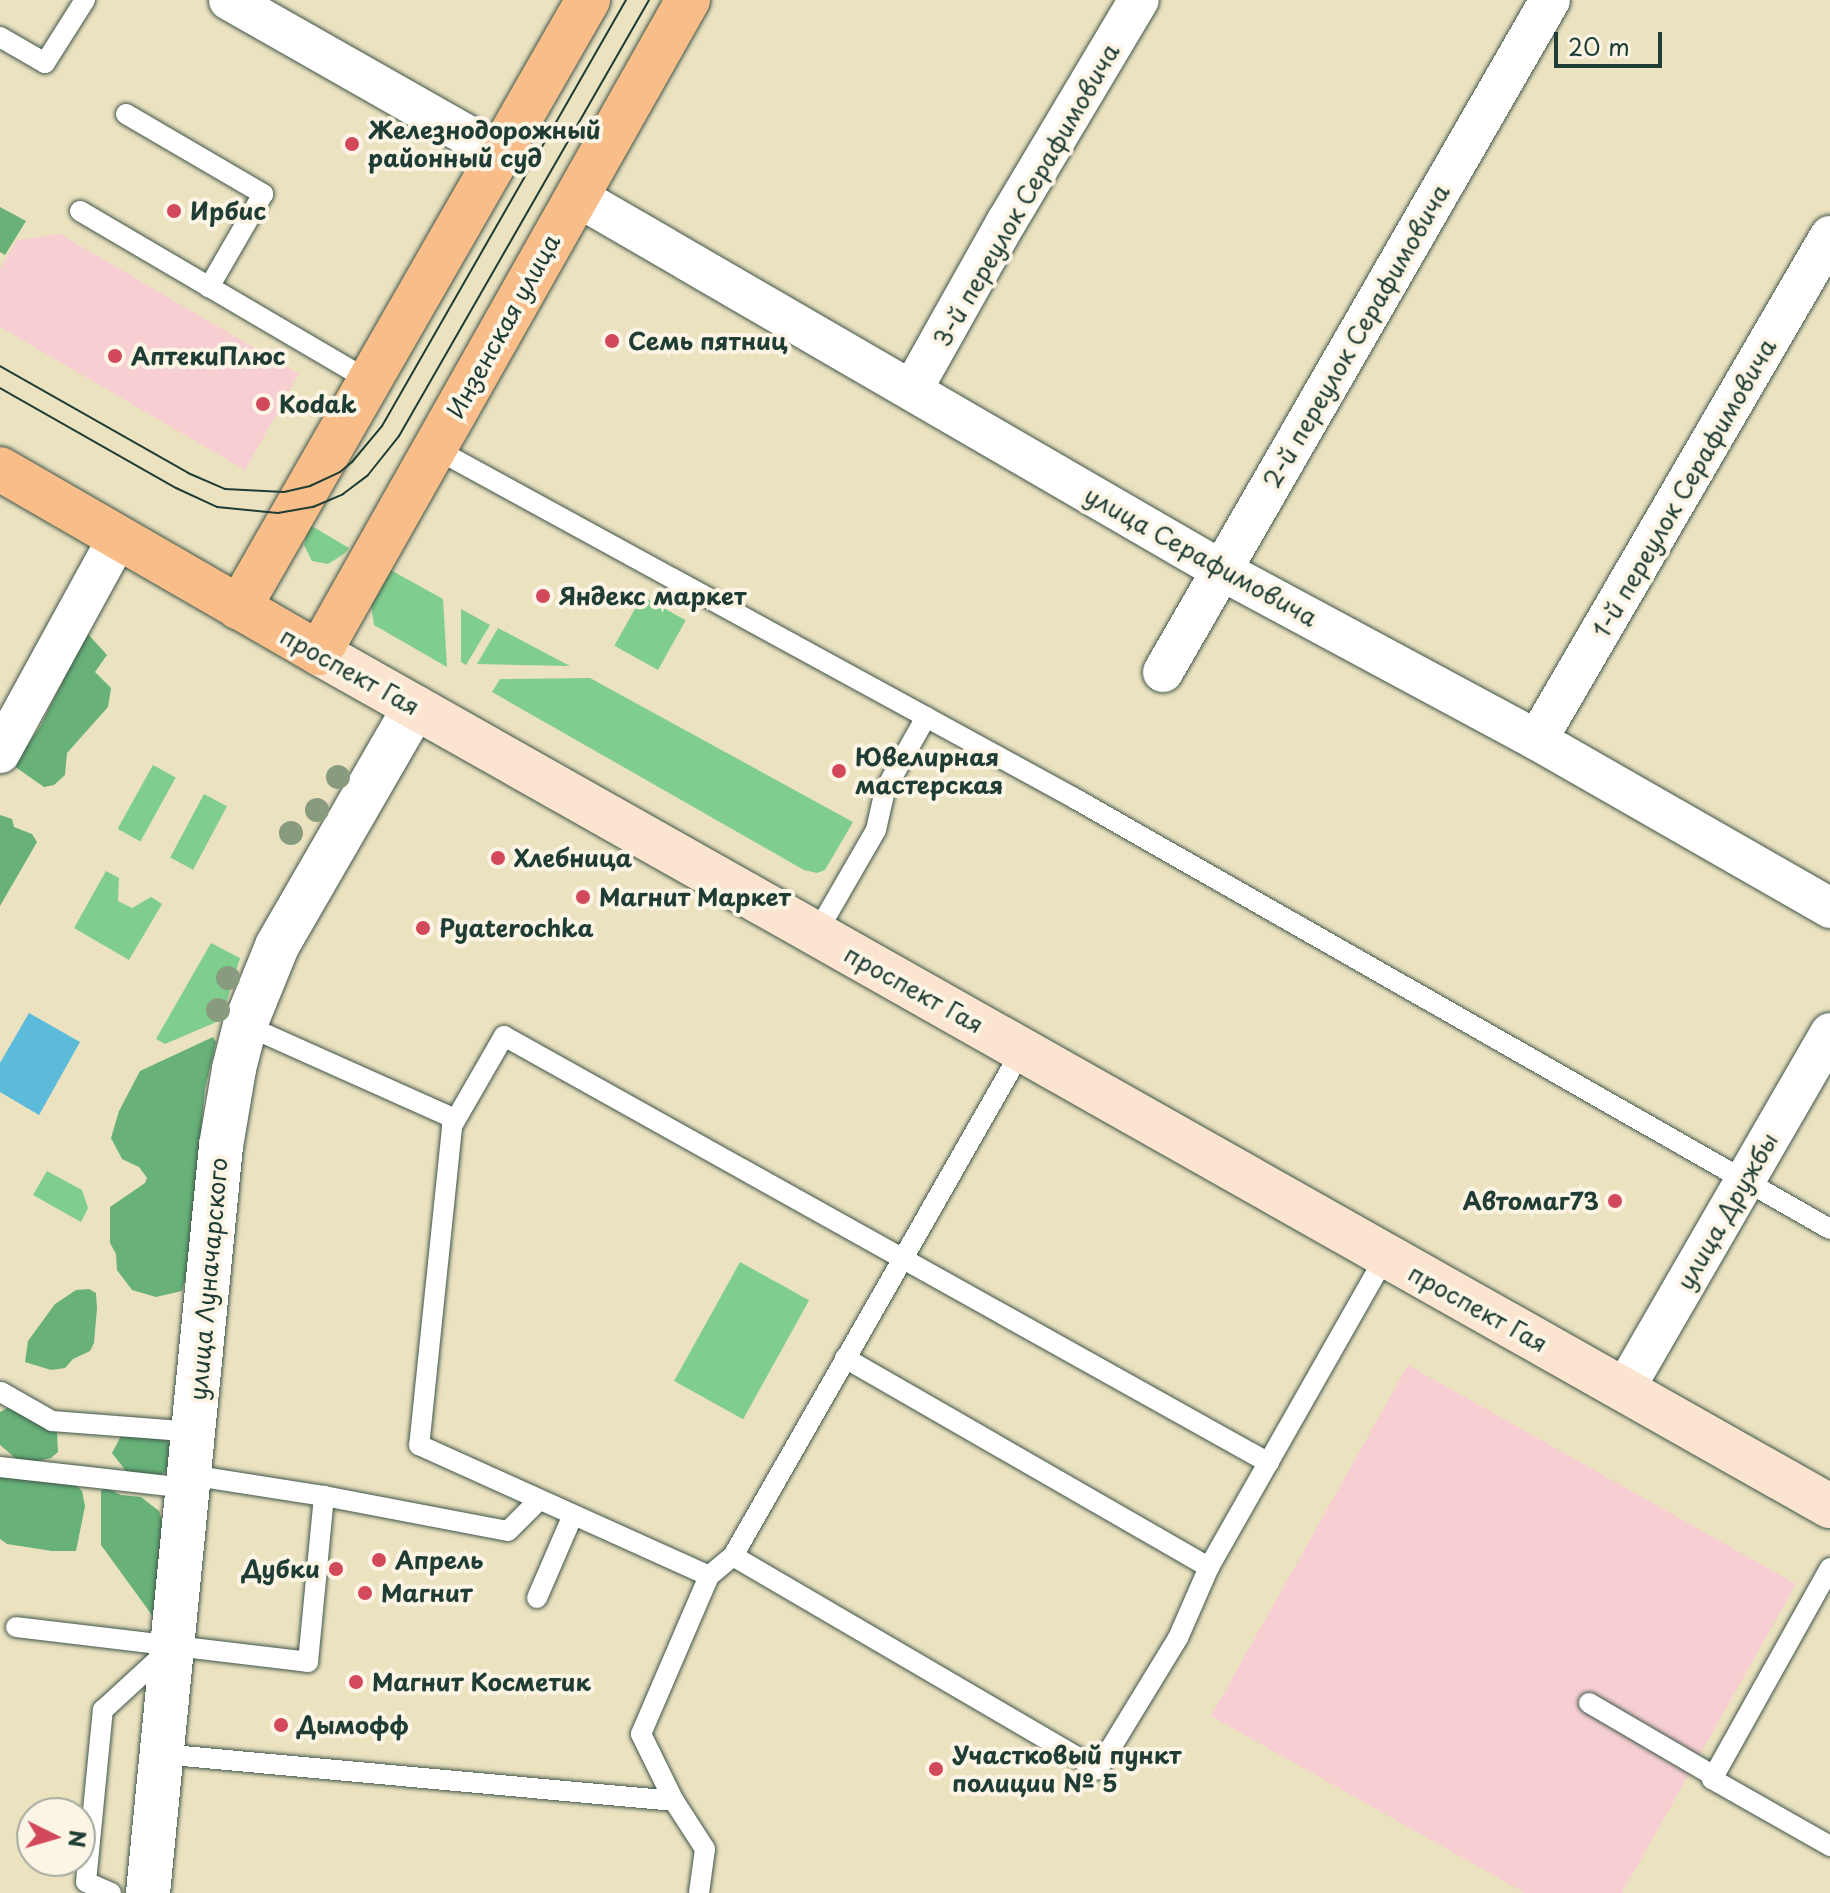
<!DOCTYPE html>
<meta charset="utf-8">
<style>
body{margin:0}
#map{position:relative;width:1830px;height:1893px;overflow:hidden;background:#ebe2c0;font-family:"Playpen Sans",sans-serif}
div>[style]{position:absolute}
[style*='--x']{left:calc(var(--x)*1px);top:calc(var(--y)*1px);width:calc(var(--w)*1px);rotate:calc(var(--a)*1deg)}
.built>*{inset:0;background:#f7cfd2}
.green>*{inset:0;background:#80ce8e;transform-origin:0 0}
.forest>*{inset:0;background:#68b179}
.water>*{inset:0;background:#5cbada}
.roads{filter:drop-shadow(0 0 2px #3e5649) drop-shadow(0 0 2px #3e5649)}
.service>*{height:20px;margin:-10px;padding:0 10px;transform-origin:10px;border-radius:10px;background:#fff}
.minor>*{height:40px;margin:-20px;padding:0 20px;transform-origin:20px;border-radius:20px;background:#fff}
.tertiary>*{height:44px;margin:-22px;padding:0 22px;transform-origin:22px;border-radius:22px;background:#fff}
.secondary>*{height:44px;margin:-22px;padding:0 22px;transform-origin:22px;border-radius:22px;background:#fce5d0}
.primary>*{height:44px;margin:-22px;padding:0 22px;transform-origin:22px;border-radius:22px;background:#f8bd89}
.tram>*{height:2px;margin:-1px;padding:0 1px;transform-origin:1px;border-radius:1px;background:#1f3d34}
.trees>*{width:24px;height:24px;margin:-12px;border-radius:50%;background:#889b7f}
.dots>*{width:22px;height:22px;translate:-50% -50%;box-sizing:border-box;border:4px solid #fcf5e5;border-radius:50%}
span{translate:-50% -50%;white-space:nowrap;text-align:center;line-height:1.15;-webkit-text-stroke:8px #fcf5e5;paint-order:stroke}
.poi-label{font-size:24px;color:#1f3d34;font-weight:700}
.left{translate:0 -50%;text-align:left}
.right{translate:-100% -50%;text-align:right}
.street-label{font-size:24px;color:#1f3d34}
.north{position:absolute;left:16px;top:1797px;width:80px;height:80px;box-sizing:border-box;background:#fcf5e5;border:2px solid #a4ab9e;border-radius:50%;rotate:95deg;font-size:22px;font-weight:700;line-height:32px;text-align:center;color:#1f3d34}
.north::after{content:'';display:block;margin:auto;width:28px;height:36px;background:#d1495b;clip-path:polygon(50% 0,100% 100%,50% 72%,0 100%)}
.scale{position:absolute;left:1554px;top:32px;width:108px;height:36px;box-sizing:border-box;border:4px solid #1f3d34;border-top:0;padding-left:10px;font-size:24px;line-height:28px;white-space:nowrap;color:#1f3d34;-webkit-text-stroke:6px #fcf5e5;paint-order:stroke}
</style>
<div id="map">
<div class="built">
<i style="clip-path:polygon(60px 234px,299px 374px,245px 470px,0 327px,0 268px,17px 240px)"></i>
<i style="clip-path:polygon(1408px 1365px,1796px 1584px,1622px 1893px,1525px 1893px,1211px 1716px)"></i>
</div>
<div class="green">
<i style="clip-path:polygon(310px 525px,349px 548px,344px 554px,328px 564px,312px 561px,304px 545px)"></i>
<i style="clip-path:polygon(387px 568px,443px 599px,447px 667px,374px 625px,371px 604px)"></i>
<i style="left:642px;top:596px;width:50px;height:57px;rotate:29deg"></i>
<i style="clip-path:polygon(461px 609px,490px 625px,466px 665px,461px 662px)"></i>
<i style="clip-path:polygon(498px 628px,570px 666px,477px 664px)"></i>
<i style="clip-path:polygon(590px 678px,853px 822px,825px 870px,817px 873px,804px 870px,492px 692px,500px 679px)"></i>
<i style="left:153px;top:765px;width:26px;height:73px;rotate:29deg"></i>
<i style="left:204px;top:794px;width:26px;height:72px;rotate:28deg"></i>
<i style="clip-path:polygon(106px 871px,119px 878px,118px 901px,132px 908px,151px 897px,162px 904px,129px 960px,74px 928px)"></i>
<i style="clip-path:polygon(211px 943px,240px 958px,221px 1020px,165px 1044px,156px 1039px)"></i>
<i style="clip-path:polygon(47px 1171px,82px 1190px,88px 1208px,81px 1222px,33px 1195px)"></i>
<i style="left:740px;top:1262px;width:79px;height:136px;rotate:29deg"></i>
</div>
<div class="forest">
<i style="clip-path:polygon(0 207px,26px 221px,5px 255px,0 252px)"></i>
<i style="clip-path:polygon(87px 633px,107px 655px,95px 672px,111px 688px,108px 707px,67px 753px,65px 775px,54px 785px,44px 787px,14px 766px,41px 725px)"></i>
<i style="clip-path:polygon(0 815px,12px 819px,14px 827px,32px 834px,37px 842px,0 906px)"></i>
<i style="clip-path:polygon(213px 1037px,216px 1042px,205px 1089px,187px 1272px,182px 1291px,156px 1297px,132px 1290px,117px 1270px,116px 1254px,110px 1243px,110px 1207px,145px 1183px,147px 1178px,139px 1167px,122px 1159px,111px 1138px,119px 1111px,140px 1071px)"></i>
<i style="clip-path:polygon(89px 1289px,96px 1293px,97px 1308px,94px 1343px,90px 1351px,73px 1359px,65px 1368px,51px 1370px,25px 1362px,28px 1341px,55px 1304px,76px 1290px)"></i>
<i style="clip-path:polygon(9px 1407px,44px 1422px,57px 1433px,58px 1452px,51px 1458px,30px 1463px,19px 1461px,0 1445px,0 1412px)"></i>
<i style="clip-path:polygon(121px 1436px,164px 1437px,174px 1450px,171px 1469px,150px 1480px,129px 1475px,112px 1453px)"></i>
<i style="clip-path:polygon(0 1474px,73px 1482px,82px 1491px,85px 1506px,76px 1551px,52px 1551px,7px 1544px,0 1539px)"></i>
<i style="clip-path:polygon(106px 1488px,121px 1495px,141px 1497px,159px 1511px,164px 1526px,157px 1622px,101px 1545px,101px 1491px)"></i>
</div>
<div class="water">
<i style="clip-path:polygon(29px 1013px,80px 1042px,39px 1115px,0 1092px,0 1063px)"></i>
</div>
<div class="roads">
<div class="service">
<i style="--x:0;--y:37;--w:52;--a:30"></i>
<i style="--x:45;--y:63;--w:75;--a:-57.6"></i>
<i style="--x:126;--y:114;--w:159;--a:30.3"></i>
<i style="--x:263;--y:194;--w:108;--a:120.1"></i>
<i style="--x:80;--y:211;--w:336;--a:30.4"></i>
<i style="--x:434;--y:448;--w:729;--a:28.67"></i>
<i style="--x:1074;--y:798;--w:870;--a:29.69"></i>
<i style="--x:816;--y:934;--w:120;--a:-60"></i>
<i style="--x:876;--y:830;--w:41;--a:-77.3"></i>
<i style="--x:885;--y:790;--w:84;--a:-60.7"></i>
<i style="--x:245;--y:1025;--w:228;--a:24.1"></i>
<i style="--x:453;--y:1118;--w:329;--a:95.9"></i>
<i style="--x:419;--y:1445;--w:318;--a:24.3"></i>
<i style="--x:709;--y:1576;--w:172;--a:113.3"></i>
<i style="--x:641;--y:1734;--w:75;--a:63.8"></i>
<i style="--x:674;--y:1801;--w:57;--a:57.1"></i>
<i style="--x:705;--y:1849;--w:44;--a:97.8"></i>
<i style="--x:452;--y:1126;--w:104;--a:-60"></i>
<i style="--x:504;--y:1036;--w:876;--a:29.17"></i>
<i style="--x:845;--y:1358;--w:420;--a:29.9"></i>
<i style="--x:1;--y:1392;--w:59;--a:29.6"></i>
<i style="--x:52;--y:1421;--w:142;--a:4.4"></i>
<i style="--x:0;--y:1467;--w:189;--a:6.4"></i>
<i style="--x:190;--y:1475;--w:136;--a:8.9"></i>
<i style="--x:324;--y:1496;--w:187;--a:10.8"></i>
<i style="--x:508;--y:1531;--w:44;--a:-45"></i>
<i style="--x:733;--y:1556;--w:423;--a:30.3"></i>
<i style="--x:1098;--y:1769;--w:153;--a:-58.6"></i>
<i style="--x:1178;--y:1638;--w:77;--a:-66.4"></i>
<i style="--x:1209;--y:1567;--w:358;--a:-60.4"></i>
<i style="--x:1830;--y:1568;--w:242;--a:119.2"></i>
<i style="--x:1712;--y:1779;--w:136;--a:29.6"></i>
<i style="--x:709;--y:1576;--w:31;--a:-40"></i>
<i style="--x:733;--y:1556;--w:583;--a:-60.27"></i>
<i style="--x:537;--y:1598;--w:90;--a:-66.6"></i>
<i style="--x:16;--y:1627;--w:294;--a:6.8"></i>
<i style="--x:308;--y:1662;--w:167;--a:-84.5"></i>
<i style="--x:1589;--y:1703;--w:145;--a:30.3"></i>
<i style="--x:161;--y:1754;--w:515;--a:5.23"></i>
<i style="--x:111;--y:1893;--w:27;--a:-156"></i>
<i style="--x:86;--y:1882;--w:173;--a:-84.4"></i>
<i style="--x:103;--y:1710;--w:86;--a:-42.6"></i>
</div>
<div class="minor">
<i style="--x:229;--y:0;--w:312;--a:29.6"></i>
<i style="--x:576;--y:196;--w:746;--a:30.11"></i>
<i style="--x:1221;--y:570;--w:359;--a:28.3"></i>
<i style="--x:1537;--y:740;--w:338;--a:29.8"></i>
<i style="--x:912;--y:390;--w:194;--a:-60.7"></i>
<i style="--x:1007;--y:221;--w:257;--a:-59.2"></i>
<i style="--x:1163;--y:672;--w:775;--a:-60.06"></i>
<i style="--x:1537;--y:740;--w:583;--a:-59.83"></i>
<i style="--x:0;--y:753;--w:247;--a:-61.3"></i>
<i style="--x:1624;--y:1390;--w:412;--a:-60"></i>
</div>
<div class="tertiary">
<i style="--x:148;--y:1893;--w:751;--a:-84.42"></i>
<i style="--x:221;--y:1146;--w:78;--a:-80.4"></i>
<i style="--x:234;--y:1069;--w:45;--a:-76"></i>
<i style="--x:245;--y:1025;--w:85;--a:-67.9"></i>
<i style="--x:277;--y:946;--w:276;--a:-60"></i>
</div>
<div class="secondary">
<i style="--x:319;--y:653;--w:1735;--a:29.45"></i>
</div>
<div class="primary">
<i style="--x:0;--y:469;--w:368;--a:30"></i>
<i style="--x:319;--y:653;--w:750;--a:-60.53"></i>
<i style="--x:239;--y:608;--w:701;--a:-60.14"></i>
</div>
</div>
<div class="tram">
<i style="--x:0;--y:366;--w:216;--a:29.6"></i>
<i style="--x:188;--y:473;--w:40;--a:23.4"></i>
<i style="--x:225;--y:489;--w:59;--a:2.9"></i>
<i style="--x:284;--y:492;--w:27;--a:-13"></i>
<i style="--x:310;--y:486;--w:33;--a:-25"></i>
<i style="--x:340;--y:472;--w:16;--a:-40"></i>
<i style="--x:352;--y:462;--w:47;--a:-50.2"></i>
<i style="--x:382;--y:426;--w:491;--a:-60.2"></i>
<i style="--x:0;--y:388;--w:202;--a:29.6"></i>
<i style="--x:176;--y:488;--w:45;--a:24.9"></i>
<i style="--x:217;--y:507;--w:61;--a:5.6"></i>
<i style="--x:278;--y:513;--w:36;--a:-10"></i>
<i style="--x:313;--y:507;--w:33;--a:-23"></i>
<i style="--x:343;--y:494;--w:31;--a:-37"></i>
<i style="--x:368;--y:475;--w:50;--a:-51.5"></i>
<i style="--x:399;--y:436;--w:503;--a:-60.17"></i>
</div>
<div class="trees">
<i style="left:338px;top:777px"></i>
<i style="left:317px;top:810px"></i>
<i style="left:291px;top:833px"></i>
<i style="left:228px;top:978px"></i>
<i style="left:218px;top:1010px"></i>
</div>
<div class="dots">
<i style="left:352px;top:144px;background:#d1495b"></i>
<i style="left:174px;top:211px;background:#d1495b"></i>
<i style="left:612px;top:341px;background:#d1495b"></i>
<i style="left:115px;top:356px;background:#d1495b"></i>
<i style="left:263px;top:404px;background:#d1495b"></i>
<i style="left:543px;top:596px;background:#d1495b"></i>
<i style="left:839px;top:771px;background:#d1495b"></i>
<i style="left:498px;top:858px;background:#d1495b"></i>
<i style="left:583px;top:897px;background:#d1495b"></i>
<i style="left:423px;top:928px;background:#d1495b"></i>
<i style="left:1615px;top:1201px;background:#d1495b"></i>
<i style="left:379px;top:1560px;background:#d1495b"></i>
<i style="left:336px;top:1569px;background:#d1495b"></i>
<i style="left:365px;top:1593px;background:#d1495b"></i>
<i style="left:356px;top:1682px;background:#d1495b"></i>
<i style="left:281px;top:1725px;background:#d1495b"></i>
<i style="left:936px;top:1769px;background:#d1495b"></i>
</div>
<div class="poi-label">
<span class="left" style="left:368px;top:144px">Железнодорожный<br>районный суд</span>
<span class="left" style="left:190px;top:211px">Ирбис</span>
<span class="left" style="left:628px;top:341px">Семь пятниц</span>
<span class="left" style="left:131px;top:356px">АптекиПлюс</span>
<span class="left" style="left:279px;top:404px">Kodak</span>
<span class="left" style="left:559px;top:596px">Яндекс маркет</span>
<span class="left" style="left:855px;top:771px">Ювелирная<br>мастерская</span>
<span class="left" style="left:514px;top:858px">Хлебница</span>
<span class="left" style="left:599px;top:897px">Магнит Маркет</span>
<span class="left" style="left:439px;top:928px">Pyaterochka</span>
<span class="right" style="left:1599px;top:1201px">Автомаг73</span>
<span class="left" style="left:395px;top:1560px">Апрель</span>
<span class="right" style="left:320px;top:1569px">Дубки</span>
<span class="left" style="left:381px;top:1593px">Магнит</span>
<span class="left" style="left:372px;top:1682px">Магнит Косметик</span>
<span class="left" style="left:297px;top:1725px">Дымофф</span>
<span class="left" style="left:952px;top:1769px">Участковый пункт<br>полиции № 5</span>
</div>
<div class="street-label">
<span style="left:1026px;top:195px;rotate:-60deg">3-й переулок Серафимовича</span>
<span style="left:503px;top:326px;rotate:-61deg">Инзенская улица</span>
<span style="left:1356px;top:336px;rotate:-60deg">2-й переулок Серафимовича</span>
<span style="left:1684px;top:488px;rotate:-60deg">1-й переулок Серафимовича</span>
<span style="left:1201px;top:556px;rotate:29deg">улица Серафимовича</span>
<span style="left:350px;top:671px;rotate:29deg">проспект Гая</span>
<span style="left:914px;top:989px;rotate:29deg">проспект Гая</span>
<span style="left:1727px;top:1211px;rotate:-60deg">улица Дружбы</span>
<span style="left:208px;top:1279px;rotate:-85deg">улица Луначарского</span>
<span style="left:1478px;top:1308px;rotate:29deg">проспект Гая</span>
</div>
<div class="north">N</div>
<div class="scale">20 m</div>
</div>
